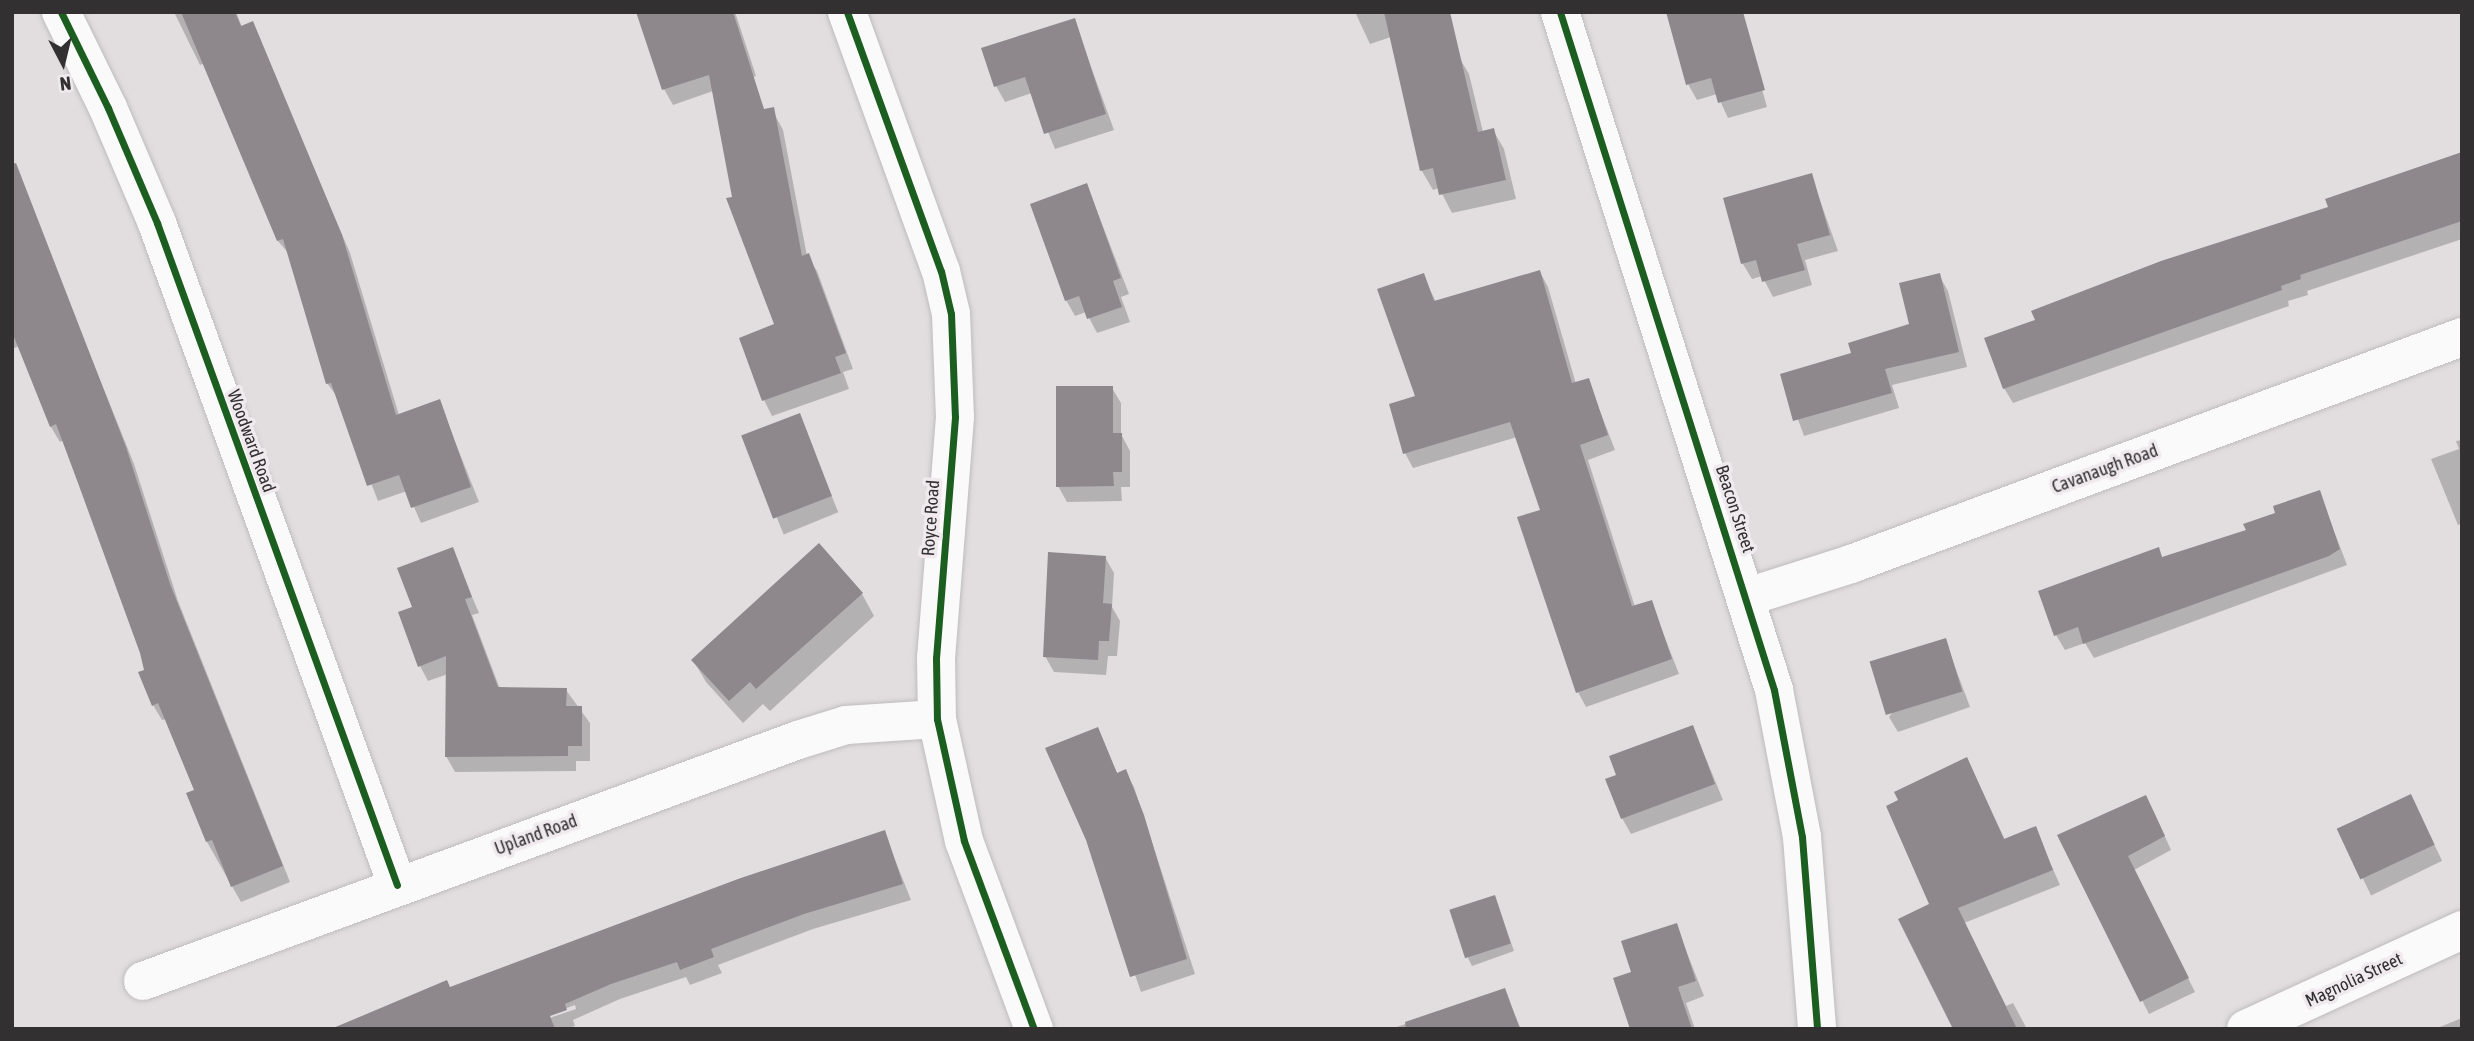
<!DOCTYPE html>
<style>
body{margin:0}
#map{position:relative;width:2474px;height:1041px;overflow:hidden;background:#e2dee0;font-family:"Asap Condensed",sans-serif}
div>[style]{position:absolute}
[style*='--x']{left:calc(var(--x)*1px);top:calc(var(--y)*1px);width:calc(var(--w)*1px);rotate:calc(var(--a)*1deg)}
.shadow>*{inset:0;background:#0003;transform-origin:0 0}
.building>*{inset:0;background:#8e888c;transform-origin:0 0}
.roads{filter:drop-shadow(0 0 2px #bfbcbd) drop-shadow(0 0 2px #bfbcbd)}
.street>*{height:38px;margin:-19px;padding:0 19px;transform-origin:19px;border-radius:19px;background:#fbfafa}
.secondary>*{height:38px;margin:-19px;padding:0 19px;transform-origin:19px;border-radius:19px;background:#fbfafa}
.cycleway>*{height:7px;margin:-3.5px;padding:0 3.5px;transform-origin:3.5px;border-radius:3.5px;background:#1b5e20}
span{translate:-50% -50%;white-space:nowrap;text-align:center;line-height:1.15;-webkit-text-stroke:7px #f0eaee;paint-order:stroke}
.street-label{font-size:18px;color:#323031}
.frame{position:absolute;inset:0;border:14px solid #323031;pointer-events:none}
.north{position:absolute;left:28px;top:28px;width:70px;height:70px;-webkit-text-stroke:5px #f0eaee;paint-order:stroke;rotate:173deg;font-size:19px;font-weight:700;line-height:28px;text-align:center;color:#323031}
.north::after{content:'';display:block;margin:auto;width:24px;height:32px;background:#323031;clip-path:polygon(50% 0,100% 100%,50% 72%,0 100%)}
</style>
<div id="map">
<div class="shadow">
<i style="clip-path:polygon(174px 12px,236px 12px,242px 27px,252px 23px,350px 253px,399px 415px,439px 401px,479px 502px,421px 523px,407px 491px,378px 501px,338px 398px,327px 383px,290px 255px,278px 241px,205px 63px,200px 65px)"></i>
<i style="clip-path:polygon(643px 12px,735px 12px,756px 76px,673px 105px,664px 89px)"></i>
<i style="clip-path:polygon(1355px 12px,1432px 12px,1469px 74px,1483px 132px,1493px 130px,1504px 149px,1516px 199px,1452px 213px,1439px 188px,1433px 190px,1422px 171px,1391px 37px,1370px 44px)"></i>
<i style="clip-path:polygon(1740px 12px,1767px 107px,1728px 118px,1717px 94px,1697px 100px,1688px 84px)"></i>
<i style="clip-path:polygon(1074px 20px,1114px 130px,1055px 149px,1032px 93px,1005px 102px,996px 86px)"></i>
<i style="clip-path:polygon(775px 115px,783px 130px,807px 256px,817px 271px,853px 369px,843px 372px,849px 389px,772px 416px,764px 400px,776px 325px,734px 199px)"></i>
<i style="clip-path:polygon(2462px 157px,2462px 239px,2307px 291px,2308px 295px,2288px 301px,2289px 306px,2013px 403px,2004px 388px,2330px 208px)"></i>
<i style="clip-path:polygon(1811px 175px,1838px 251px,1805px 260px,1812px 285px,1773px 297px,1762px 276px,1752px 279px,1743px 264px,1725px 200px)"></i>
<i style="clip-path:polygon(1087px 185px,1129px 294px,1121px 297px,1130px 322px,1097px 333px,1086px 312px,1075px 316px,1066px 300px)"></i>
<i style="clip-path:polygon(33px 213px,134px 464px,178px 601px,290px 882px,241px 902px,207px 842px,197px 791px,167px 719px,162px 720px,153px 705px,142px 652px,64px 440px,60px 442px,51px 427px,19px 346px,12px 349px,12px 221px)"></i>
<i style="clip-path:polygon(1540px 272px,1548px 287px,1576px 384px,1588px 380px,1615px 450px,1588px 460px,1635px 607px,1651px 602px,1679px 674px,1586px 707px,1578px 692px,1542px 511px,1517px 437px,1413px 468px,1405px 453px,1418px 397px,1423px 275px,1436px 302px)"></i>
<i style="clip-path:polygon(1939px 275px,1948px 291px,1967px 367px,1892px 385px,1899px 408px,1804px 436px,1782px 375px,1853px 354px,1911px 326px)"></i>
<i style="clip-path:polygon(1112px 388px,1121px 403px,1121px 434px,1130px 451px,1130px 487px,1121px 487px,1122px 501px,1067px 502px,1058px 486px)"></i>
<i style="left:799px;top:415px;width:105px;height:59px;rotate:68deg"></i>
<i style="clip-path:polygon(2462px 440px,2462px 523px,2458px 525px,2431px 459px,2459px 449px,2456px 441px)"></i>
<i style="clip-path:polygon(2319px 492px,2347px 565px,2094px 658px,2085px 643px,2065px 650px,2056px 635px,2158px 549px,2163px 559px,2248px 531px)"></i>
<i style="clip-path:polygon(452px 550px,479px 613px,472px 615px,500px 689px,566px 690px,590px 723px,590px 761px,576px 761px,576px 771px,455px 772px,446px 756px,448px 674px,428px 681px,420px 666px,414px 608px)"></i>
<i style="clip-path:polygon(1105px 557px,1114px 573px,1112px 607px,1120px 621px,1117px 656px,1108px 656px,1106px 675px,1054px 672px,1045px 656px)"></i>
<i style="clip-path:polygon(862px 594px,874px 616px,770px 711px,763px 704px,743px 723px,706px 682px,693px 660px)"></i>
<i style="clip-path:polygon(1945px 640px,1970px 707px,1898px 732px,1889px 717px)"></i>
<i style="clip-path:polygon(1693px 727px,1723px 800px,1631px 834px,1622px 818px,1619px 776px)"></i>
<i style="clip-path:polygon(1097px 729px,1118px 775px,1125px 771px,1134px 787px,1195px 974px,1141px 992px,1088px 839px)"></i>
<i style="clip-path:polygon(1974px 774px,2005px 840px,2035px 829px,2060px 885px,1964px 923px,2006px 1006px,2013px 1003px,2027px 1029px,1955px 1029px,1932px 904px)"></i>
<i style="left:2411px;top:797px;width:71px;height:79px;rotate:64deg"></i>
<i style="clip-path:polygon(2153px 810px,2171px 850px,2134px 870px,2195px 992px,2149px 1014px,2059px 836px)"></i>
<i style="clip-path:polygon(evenodd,884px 832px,911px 900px,813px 929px,718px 965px,722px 973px,690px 985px,686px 977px,620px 999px,573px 1020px,575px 1026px,566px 1029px,331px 1029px,446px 982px,450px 988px,884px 832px,575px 1005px,576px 1009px,523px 1027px,523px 1024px,575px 1005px)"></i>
<i style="clip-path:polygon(1498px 905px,1514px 951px,1472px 966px,1468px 958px)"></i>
<i style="clip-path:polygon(1676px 925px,1704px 996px,1686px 1003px,1695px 1029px,1632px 1029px,1634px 973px)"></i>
<i style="clip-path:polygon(1504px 990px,1521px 1029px,1391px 1029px)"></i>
<i style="clip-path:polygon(2462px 1018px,2462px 1029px,2435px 1029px)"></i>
</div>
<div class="building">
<i style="clip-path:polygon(181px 12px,235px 12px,241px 26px,253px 21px,342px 235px,396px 415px,440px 399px,471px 487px,411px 508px,399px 475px,367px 486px,331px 383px,326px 384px,283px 239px,277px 241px)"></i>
<i style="clip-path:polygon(636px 12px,733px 12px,764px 109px,774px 107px,802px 256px,809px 253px,846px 353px,835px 357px,841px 373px,762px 401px,739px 338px,774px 324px,726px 198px,732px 197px,709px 75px,662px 90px)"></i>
<i style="clip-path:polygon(1384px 12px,1450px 12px,1478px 132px,1494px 128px,1506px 180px,1439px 195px,1433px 168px,1420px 171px)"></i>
<i style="clip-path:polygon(1666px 12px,1743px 12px,1765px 90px,1718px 103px,1711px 78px,1686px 85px)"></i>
<i style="clip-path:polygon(1075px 18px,1106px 114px,1044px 134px,1025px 77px,994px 87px,981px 48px)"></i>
<i style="clip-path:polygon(2462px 152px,2462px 221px,2300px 275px,2301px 279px,2281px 286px,2282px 290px,2003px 389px,1984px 338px,2035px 320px,2031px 311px,2161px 261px,2328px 207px,2325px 199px)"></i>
<i style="clip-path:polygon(16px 163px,126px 447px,170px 584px,283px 866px,231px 887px,212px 840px,206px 842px,186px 793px,194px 790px,158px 703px,152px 706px,138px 672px,144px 670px,140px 653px,78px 483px,56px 424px,50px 427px,12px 332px,12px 164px)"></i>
<i style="clip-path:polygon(1812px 173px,1830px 235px,1797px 244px,1805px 270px,1762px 282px,1756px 260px,1741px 264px,1723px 198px)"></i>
<i style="clip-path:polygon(1087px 183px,1121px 278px,1113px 281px,1122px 307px,1087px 319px,1079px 296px,1065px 301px,1030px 204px)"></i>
<i style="clip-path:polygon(1540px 270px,1572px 383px,1589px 378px,1608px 435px,1580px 445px,1632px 606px,1652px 600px,1672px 659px,1576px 693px,1517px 517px,1540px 510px,1510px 422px,1403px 454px,1389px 404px,1415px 396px,1377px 289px,1424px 273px,1434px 301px)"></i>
<i style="clip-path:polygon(1940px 273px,1959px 352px,1885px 369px,1892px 393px,1793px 421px,1780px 374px,1851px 353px,1848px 343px,1909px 324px,1899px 283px)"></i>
<i style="clip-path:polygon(1056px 386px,1113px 386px,1113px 433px,1122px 433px,1122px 472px,1113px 472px,1114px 486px,1056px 487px)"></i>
<i style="left:800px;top:413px;width:89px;height:63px;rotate:69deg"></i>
<i style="clip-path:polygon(2320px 490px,2340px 549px,2329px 556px,2083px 644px,2078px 627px,2054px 636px,2038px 591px,2159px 547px,2162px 557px,2246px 530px,2243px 524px,2275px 513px,2273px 506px)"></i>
<i style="clip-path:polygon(819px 543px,863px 593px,756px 689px,750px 682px,729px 701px,691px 660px)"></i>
<i style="clip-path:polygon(453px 547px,472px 597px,465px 599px,498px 687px,567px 688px,566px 706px,582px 706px,582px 746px,568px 746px,568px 756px,445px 757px,446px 656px,418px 667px,398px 612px,412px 607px,397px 568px)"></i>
<i style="clip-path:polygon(1048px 552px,1106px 556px,1103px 603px,1112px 604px,1109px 641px,1099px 641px,1098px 660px,1043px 657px)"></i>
<i style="left:1946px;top:638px;width:56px;height:80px;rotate:73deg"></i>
<i style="clip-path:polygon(1693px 725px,1715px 784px,1621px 819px,1605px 779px,1616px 775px,1609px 756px)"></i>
<i style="clip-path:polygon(1098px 727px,1117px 773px,1126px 769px,1144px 815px,1187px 959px,1130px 977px,1086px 840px,1045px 748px)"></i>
<i style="clip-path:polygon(1967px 757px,2004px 839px,2036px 826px,2053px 870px,1958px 908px,2017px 1029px,1953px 1029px,1898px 919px,1929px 904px,1886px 806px,1898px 800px,1894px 792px)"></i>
<i style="left:2411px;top:794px;width:56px;height:82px;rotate:65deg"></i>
<i style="clip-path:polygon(2146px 795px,2165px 836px,2128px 856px,2189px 978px,2140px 1002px,2057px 835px)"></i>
<i style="clip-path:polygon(885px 830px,903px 884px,804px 914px,711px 949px,714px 957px,680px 970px,677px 962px,611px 984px,565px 1004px,567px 1010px,550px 1016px,555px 1029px,331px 1029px,447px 980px,450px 987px,738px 879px)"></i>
<i style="left:1495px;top:895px;width:51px;height:48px;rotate:72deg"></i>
<i style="clip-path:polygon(1677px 923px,1696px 981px,1678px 987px,1692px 1029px,1630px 1029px,1613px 978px,1631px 972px,1621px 941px)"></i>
<i style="clip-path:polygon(1505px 988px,1520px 1029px,1406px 1029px,1405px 1022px)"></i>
</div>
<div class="roads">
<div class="street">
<i style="--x:61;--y:12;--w:107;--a:63.9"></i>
<i style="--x:108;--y:108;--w:125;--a:66.9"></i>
<i style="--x:157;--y:223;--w:704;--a:70.07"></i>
<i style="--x:847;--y:12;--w:276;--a:70.1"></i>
<i style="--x:941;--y:271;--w:44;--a:76.9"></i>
<i style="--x:951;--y:314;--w:103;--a:87.8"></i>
<i style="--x:955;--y:417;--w:242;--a:94.5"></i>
<i style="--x:936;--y:658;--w:61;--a:89.1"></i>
<i style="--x:937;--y:719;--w:125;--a:77.5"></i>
<i style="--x:964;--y:841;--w:201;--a:69.6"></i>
<i style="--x:1747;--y:597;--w:109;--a:-17.6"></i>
<i style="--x:1851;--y:564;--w:652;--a:-20.38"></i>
<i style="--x:143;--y:981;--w:698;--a:-20.2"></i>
<i style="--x:798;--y:740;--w:50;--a:-17.4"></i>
<i style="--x:846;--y:725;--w:91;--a:-3.8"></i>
<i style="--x:2246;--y:1029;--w:238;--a:-24.6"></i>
</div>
<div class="secondary">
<i style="--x:1560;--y:12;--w:711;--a:72.48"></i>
<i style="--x:1774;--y:690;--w:150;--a:79.2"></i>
<i style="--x:1802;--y:837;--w:193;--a:85.5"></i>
</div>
</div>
<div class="cycleway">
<i style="--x:61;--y:12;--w:107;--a:63.9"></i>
<i style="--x:108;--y:108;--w:125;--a:66.9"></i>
<i style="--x:157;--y:223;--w:704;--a:70.07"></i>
<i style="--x:847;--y:12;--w:276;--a:70.1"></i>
<i style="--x:941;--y:271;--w:44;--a:76.9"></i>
<i style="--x:951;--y:314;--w:103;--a:87.8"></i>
<i style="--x:955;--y:417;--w:242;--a:94.5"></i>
<i style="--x:936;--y:658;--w:61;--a:89.1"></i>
<i style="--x:937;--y:719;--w:125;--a:77.5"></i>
<i style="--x:964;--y:841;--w:201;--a:69.6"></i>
<i style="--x:1560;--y:12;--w:711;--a:72.48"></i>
<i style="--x:1774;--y:690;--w:150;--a:79.2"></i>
<i style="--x:1802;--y:837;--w:193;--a:85.5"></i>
</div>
<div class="street-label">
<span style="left:251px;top:441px;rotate:70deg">Woodward Road</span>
<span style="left:2105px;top:469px;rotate:-20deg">Cavanaugh Road</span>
<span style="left:1735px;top:509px;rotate:72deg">Beacon Street</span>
<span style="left:931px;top:518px;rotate:-86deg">Royce Road</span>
<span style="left:536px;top:835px;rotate:-20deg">Upland Road</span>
<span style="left:2354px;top:980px;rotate:-25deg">Magnolia Street</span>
</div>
<div class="frame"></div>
<div class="north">N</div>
</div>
